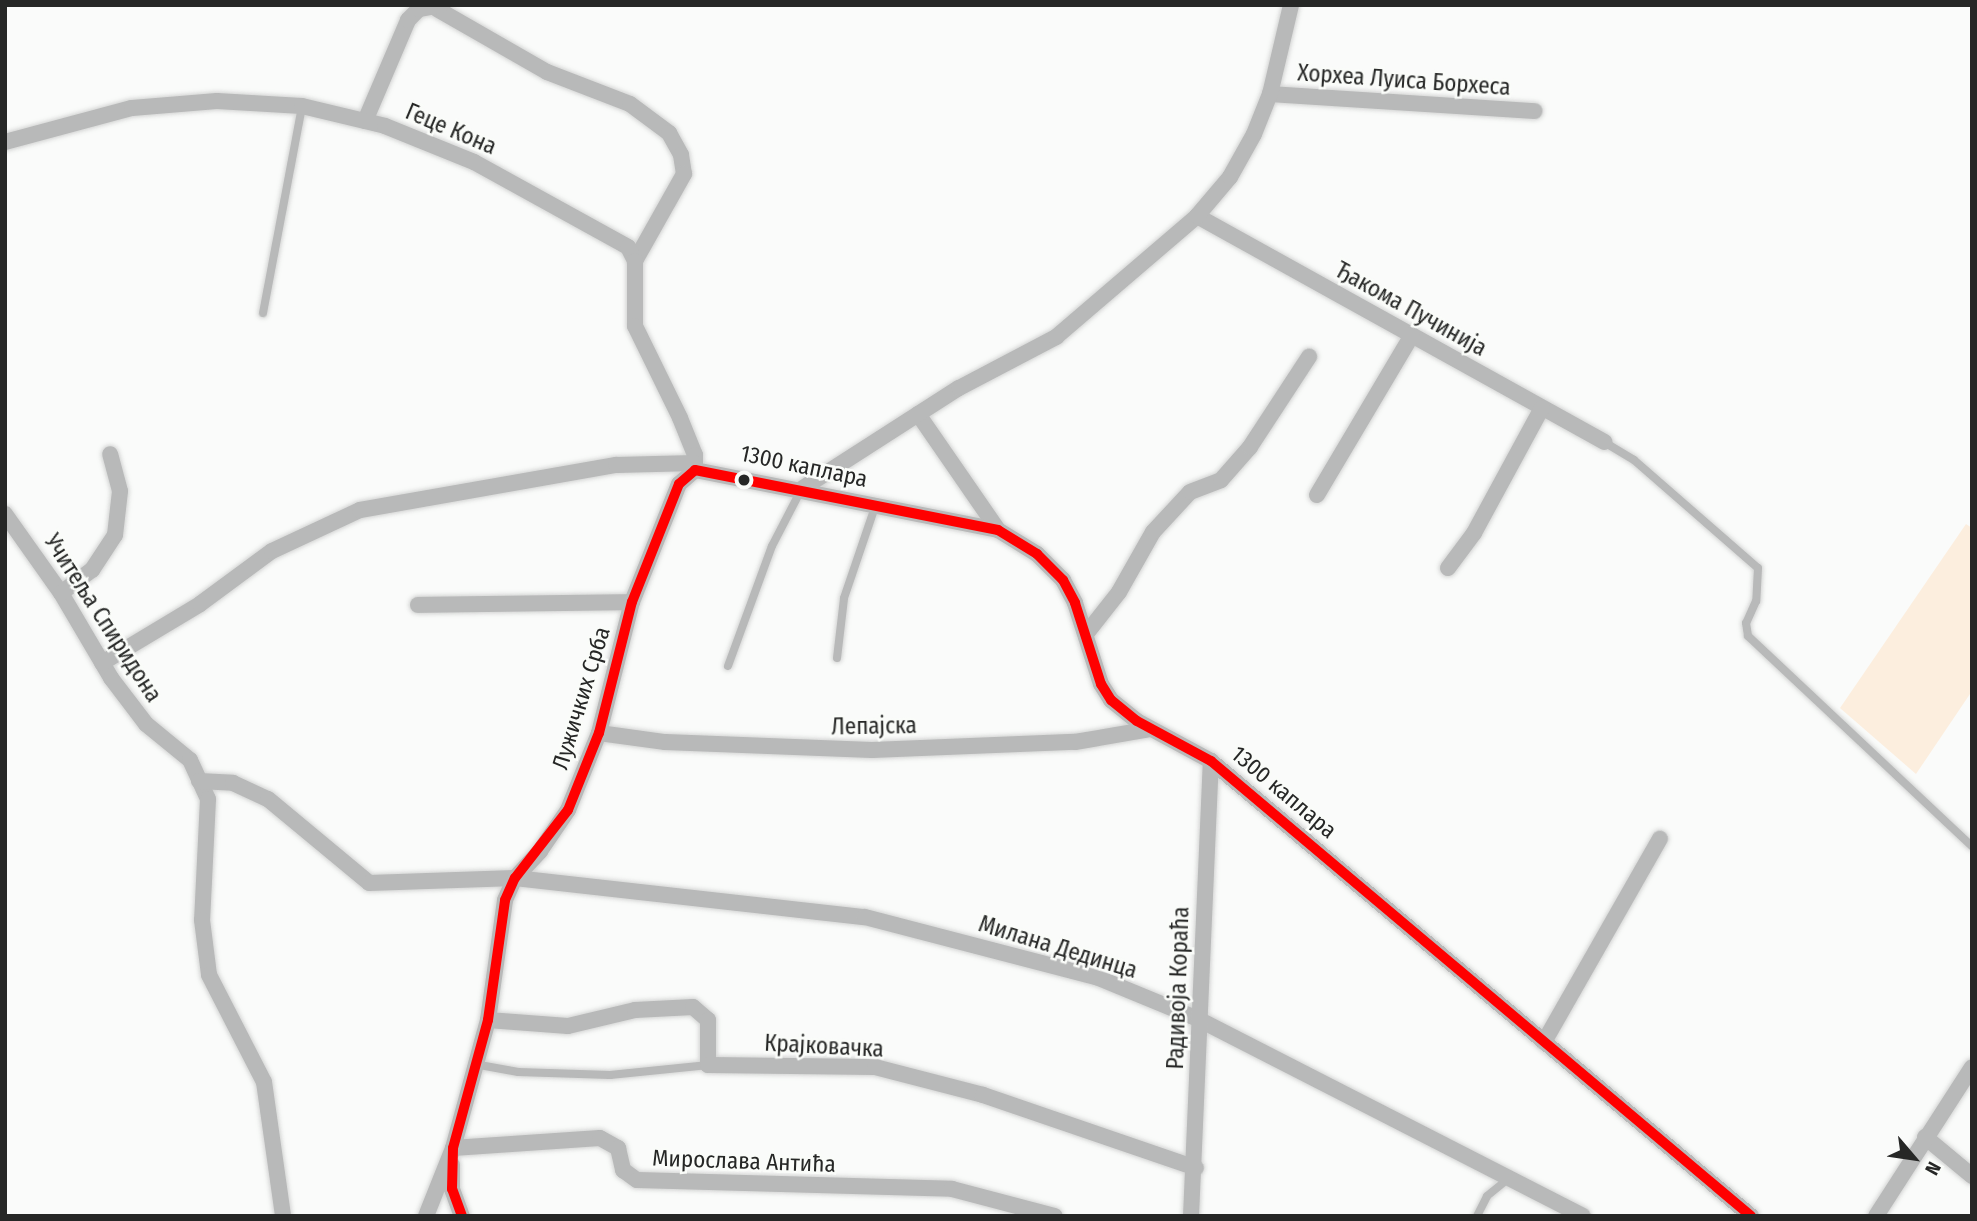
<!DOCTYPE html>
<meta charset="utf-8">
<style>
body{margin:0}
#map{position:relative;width:1977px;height:1221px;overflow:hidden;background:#fafbfa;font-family:"Fira Sans Condensed",sans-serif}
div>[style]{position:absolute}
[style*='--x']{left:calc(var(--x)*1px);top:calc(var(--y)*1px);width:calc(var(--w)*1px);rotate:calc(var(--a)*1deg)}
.green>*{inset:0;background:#fceede}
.roads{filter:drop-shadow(0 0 2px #d4d5d4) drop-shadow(0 0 2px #d4d5d4)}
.lane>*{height:8px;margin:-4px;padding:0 4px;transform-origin:4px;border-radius:4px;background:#b8b9b9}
.street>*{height:16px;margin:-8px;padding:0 8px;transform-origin:8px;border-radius:8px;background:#b8b9b9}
.bus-1>*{height:10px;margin:-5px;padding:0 5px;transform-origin:5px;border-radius:5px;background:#f00}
.dots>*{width:19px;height:19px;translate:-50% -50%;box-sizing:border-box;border:4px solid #fafcf9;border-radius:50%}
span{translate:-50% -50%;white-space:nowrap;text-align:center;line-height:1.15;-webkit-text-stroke:5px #fafcf9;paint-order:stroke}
.street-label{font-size:23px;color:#262726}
.frame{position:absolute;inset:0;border:7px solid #262726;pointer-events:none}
.north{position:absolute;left:1879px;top:1123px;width:70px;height:70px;-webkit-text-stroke:5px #fafcf9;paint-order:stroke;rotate:119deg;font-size:19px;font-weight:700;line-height:28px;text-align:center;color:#262726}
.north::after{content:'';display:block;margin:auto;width:24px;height:32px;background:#262726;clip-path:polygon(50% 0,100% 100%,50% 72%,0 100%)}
</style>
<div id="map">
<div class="green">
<i style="clip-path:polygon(1966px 524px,1972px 528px,1972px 691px,1916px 774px,1840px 708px)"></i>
</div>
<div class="roads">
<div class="lane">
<i style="--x:263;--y:313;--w:211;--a:-79.3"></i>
<i style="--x:1604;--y:442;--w:35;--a:31"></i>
<i style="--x:1634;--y:460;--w:164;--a:41.1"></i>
<i style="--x:1758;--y:568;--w:33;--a:93"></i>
<i style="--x:1756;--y:601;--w:24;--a:114"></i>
<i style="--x:1746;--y:623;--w:13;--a:81"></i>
<i style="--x:1748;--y:636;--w:307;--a:43.2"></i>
<i style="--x:837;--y:658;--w:60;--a:-83.3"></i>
<i style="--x:844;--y:598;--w:99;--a:-71.2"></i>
<i style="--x:728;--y:666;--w:128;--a:-69.9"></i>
<i style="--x:772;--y:546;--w:63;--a:-62.6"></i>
<i style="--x:474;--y:1064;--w:45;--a:10.3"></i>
<i style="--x:518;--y:1072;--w:92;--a:1.9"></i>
<i style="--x:610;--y:1075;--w:99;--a:-5.8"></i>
<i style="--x:1477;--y:1216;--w:22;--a:-63"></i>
<i style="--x:1487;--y:1196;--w:27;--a:-39"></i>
</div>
<div class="street">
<i style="--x:437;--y:9;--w:127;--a:29.8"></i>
<i style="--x:547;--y:72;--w:89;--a:21.1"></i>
<i style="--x:630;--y:104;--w:49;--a:36.6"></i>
<i style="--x:669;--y:133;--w:25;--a:61"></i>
<i style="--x:681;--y:155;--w:19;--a:81"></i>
<i style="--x:684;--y:174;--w:100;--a:119.4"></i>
<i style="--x:1270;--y:94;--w:265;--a:3.7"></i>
<i style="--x:365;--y:121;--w:110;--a:-66.9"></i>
<i style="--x:408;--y:20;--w:16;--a:-45"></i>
<i style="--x:419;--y:9;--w:22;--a:-10"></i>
<i style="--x:5;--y:142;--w:131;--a:-15"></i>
<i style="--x:132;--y:108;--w:85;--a:-4.7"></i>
<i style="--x:217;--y:101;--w:85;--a:3.4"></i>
<i style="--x:302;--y:106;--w:85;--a:13.5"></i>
<i style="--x:385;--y:126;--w:96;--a:22"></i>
<i style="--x:474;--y:162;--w:176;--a:28.9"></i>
<i style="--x:628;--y:247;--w:16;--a:63"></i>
<i style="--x:635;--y:261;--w:65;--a:90"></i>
<i style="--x:635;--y:326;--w:102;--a:63.9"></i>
<i style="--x:680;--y:418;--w:40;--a:68"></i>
<i style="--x:695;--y:455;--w:15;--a:90"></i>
<i style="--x:1197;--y:216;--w:466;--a:29"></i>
<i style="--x:918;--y:414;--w:141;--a:55.4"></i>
<i style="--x:695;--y:470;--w:309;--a:11.2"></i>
<i style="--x:998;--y:530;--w:46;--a:31.6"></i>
<i style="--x:1037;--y:554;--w:37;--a:45"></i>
<i style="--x:1063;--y:580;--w:26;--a:62"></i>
<i style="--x:1075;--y:603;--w:85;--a:72.2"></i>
<i style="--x:1101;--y:684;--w:19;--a:58"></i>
<i style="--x:1111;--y:700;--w:33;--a:39"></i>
<i style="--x:1137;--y:721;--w:84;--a:28.4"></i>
<i style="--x:1211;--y:761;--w:706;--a:40.12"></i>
<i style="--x:803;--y:488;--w:185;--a:-32.7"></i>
<i style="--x:959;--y:388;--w:110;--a:-27.7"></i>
<i style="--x:1056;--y:337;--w:186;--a:-40.6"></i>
<i style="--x:1197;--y:216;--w:51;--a:-49.8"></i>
<i style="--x:1230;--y:177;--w:49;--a:-60.8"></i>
<i style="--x:1254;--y:134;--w:43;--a:-68.2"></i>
<i style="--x:1270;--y:94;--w:91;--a:-76.7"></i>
<i style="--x:1317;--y:495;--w:186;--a:-59.3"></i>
<i style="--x:5;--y:514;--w:97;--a:54.7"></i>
<i style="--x:61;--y:593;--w:99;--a:59.5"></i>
<i style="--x:111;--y:678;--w:58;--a:52.7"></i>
<i style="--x:146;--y:724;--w:57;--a:39.3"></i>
<i style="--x:190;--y:760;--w:43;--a:65.2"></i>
<i style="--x:208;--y:799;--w:121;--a:92.8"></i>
<i style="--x:202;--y:920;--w:55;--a:82.7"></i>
<i style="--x:209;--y:975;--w:120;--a:62.8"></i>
<i style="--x:264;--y:1082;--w:135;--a:81.9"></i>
<i style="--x:1448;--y:568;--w:44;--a:-53.4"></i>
<i style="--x:1474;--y:533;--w:142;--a:-61.5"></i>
<i style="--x:61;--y:593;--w:39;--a:-37"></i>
<i style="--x:92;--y:570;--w:42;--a:-56.7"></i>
<i style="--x:115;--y:535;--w:44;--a:-83.5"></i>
<i style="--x:120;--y:491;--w:38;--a:-105"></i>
<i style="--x:418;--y:605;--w:214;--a:-0.8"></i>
<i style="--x:1086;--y:634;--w:53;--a:-51.8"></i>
<i style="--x:1119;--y:592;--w:69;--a:-60.5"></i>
<i style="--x:1153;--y:532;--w:54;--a:-47.2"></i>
<i style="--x:1190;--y:492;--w:33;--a:-21"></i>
<i style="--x:1221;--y:480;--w:44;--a:-48.7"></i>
<i style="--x:1250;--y:447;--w:108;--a:-56.8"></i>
<i style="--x:102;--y:663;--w:114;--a:-31"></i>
<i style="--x:200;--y:604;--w:89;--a:-36.4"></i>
<i style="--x:272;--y:551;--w:97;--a:-25"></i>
<i style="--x:360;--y:510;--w:260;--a:-10"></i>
<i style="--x:616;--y:465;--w:79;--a:-1.5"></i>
<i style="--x:599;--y:733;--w:67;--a:7.8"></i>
<i style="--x:665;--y:742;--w:207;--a:2.2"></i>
<i style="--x:872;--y:750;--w:203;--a:-2.3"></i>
<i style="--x:1075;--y:742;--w:76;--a:-9.8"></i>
<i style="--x:199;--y:781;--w:34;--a:3"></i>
<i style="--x:233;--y:783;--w:38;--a:25"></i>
<i style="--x:268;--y:799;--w:131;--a:39.7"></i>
<i style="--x:369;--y:883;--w:146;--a:-2"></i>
<i style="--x:515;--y:878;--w:352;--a:6.4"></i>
<i style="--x:865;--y:917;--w:239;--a:14.6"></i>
<i style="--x:1096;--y:977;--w:110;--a:22.4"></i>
<i style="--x:1198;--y:1019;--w:432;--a:27.1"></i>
<i style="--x:488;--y:1020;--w:80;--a:4.3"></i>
<i style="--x:568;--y:1026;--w:69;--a:-13.4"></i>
<i style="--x:635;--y:1010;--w:58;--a:-3"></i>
<i style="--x:693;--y:1007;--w:20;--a:41"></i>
<i style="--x:708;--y:1020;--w:45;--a:90"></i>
<i style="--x:708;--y:1065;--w:167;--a:0.7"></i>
<i style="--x:875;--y:1067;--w:112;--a:14.5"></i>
<i style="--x:983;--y:1095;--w:225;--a:18.9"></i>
<i style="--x:1544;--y:1042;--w:234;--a:-60.3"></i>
<i style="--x:1925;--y:1137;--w:61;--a:39.7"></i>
<i style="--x:453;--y:1148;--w:147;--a:-3.9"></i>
<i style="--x:600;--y:1138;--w:21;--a:29"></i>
<i style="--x:618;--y:1148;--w:23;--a:77"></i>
<i style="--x:623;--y:1170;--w:17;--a:36"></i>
<i style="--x:637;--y:1180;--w:315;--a:1.6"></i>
<i style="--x:952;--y:1189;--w:106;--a:14.7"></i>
<i style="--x:452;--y:1165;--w:24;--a:90"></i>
<i style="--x:452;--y:1189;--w:29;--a:70"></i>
<i style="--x:426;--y:1216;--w:73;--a:-68.3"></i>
<i style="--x:453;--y:1148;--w:133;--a:-74.7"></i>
<i style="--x:488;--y:1020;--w:121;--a:-81.9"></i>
<i style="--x:505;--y:900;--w:24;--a:-66"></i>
<i style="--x:515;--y:878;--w:37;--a:-47"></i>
<i style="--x:540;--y:851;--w:50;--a:-55.7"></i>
<i style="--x:568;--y:810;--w:83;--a:-68.1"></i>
<i style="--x:599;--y:733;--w:135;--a:-75.9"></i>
<i style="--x:632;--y:602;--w:127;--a:-68.3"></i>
<i style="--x:679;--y:484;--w:21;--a:-41"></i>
<i style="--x:1191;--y:1216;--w:455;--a:-87.5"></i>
<i style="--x:1876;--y:1216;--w:177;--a:-57.2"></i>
</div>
</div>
<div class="bus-1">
<i style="--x:695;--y:470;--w:309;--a:11.2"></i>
<i style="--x:998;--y:530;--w:46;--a:31.6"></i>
<i style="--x:1037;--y:554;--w:37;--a:45"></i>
<i style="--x:1063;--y:580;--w:26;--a:62"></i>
<i style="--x:1075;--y:603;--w:85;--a:72.2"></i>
<i style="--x:1101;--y:684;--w:19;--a:58"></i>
<i style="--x:1111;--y:700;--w:33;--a:39"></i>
<i style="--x:1137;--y:721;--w:84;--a:28.4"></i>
<i style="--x:1211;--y:761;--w:706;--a:40.12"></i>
<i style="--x:462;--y:1216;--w:29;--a:-110"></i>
<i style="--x:452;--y:1189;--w:41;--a:-88.6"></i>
<i style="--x:453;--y:1148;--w:133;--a:-74.7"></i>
<i style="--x:488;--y:1020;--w:121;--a:-81.9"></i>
<i style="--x:505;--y:900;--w:24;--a:-66"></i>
<i style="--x:515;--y:878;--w:86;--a:-52.1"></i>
<i style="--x:568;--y:810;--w:83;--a:-68.1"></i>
<i style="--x:599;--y:733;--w:135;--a:-75.9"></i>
<i style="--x:632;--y:602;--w:127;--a:-68.3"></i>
<i style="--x:679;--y:484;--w:21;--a:-41"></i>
</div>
<div class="dots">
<i style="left:744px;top:480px;background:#262726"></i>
</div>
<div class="street-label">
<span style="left:1404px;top:80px;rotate:4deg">Хорхеа Луиса Борхеса</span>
<span style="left:451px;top:129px;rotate:23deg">Геце Кона</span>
<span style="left:1411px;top:309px;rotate:29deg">Ђакома Пучинија</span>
<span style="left:804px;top:466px;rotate:12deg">1300 каплара</span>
<span style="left:103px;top:618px;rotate:57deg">Учитеља Спиридона</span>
<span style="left:581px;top:698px;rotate:-73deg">Лужичких Срба</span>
<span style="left:874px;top:726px;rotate:-1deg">Лепајска</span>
<span style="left:1284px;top:792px;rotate:40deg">1300 каплара</span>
<span style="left:1058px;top:947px;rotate:17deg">Милана Дединца</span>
<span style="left:1178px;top:988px;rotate:-88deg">Радивоја Кораћа</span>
<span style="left:824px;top:1046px;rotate:3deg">Крајковачка</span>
<span style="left:744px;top:1161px;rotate:2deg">Мирослава Антића</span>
</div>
<div class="frame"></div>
<div class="north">N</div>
</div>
